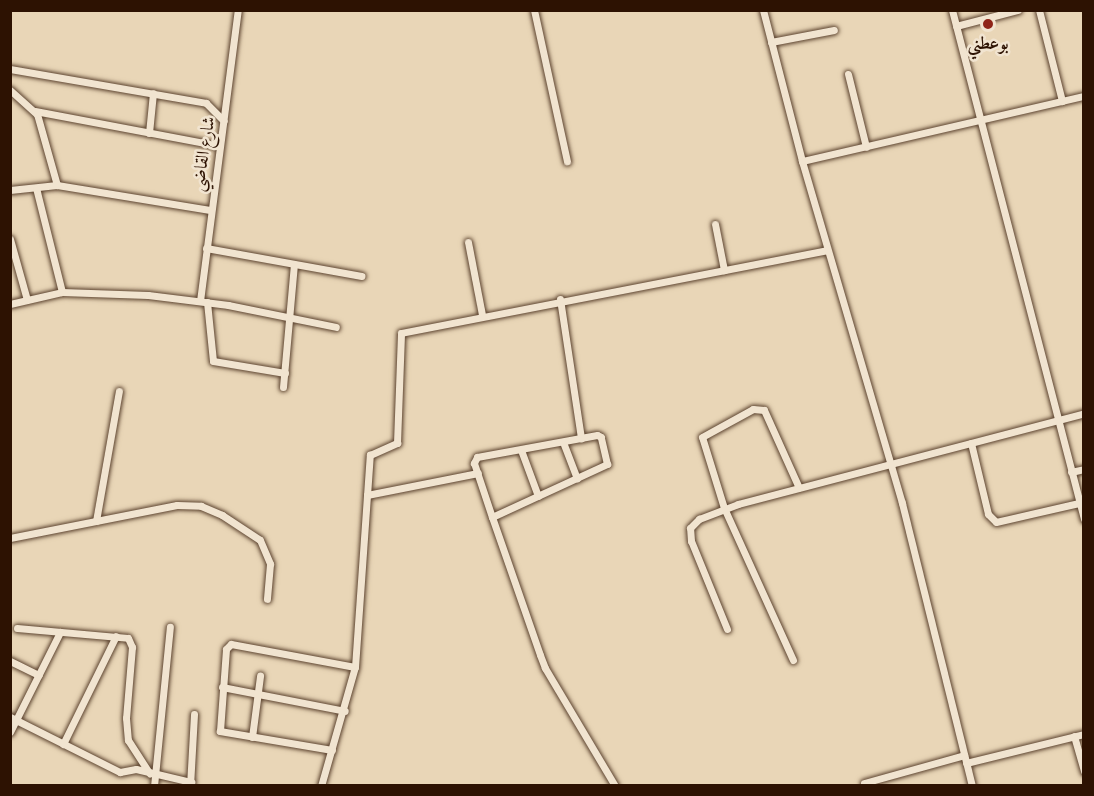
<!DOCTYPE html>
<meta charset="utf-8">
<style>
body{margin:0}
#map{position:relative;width:1094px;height:796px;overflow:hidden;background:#e9d6b7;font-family:"IM FELL DW Pica",Amiri,serif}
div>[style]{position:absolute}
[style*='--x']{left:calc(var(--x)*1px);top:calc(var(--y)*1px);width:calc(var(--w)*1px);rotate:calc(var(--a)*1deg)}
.roads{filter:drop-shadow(0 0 2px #5c432f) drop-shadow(0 0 2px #5c432f)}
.minor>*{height:7px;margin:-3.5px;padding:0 3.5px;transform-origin:3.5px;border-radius:3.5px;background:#f1e4d0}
.dots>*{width:16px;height:16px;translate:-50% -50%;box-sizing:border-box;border:3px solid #f1e4d0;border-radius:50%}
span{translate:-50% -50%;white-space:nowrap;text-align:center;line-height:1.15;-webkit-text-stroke:5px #f1e4d0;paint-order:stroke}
.poi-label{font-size:18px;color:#2d1202;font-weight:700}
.street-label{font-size:18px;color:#2d1202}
.frame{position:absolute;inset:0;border:12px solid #2d1202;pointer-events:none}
</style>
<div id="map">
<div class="roads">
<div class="minor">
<i style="--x:534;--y:10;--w:155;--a:77.7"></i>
<i style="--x:763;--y:10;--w:156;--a:75.5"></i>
<i style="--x:952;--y:10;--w:526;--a:75.46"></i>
<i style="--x:1039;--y:10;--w:94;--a:75.8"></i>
<i style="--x:956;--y:26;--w:64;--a:-14.5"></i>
<i style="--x:771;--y:42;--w:64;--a:-10.8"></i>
<i style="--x:10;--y:69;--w:199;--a:9.8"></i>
<i style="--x:206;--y:103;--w:25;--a:45"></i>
<i style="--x:848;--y:74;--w:75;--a:76.1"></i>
<i style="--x:10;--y:90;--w:36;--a:42"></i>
<i style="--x:37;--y:114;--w:74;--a:74.3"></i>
<i style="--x:35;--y:111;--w:188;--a:10.7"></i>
<i style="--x:149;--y:133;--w:40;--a:-84.3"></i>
<i style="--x:10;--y:190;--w:47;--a:-6.1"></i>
<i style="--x:57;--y:185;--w:155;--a:9.3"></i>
<i style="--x:715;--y:224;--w:47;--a:78.9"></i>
<i style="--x:10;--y:239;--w:63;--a:74.4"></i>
<i style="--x:468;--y:242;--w:74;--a:79.1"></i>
<i style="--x:206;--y:248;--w:158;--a:10.2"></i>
<i style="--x:62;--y:292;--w:86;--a:2"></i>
<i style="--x:148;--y:295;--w:81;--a:7.1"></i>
<i style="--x:228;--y:305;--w:110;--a:11.5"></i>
<i style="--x:560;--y:299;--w:141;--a:81.4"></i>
<i style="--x:200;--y:301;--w:293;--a:-82.6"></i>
<i style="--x:207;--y:302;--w:59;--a:84.2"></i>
<i style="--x:213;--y:361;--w:73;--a:9.5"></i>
<i style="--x:10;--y:304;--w:53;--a:-13"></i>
<i style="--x:62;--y:292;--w:107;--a:-104"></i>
<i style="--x:283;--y:387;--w:123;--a:-84.9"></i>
<i style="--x:563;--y:442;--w:39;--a:69"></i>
<i style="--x:971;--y:443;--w:73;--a:76.5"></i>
<i style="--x:988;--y:514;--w:11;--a:45"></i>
<i style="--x:996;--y:522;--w:85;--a:-12.9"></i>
<i style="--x:521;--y:450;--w:49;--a:69.7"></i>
<i style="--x:1071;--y:472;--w:13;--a:-13"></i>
<i style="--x:367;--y:495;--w:113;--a:-11.2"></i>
<i style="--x:492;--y:517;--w:127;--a:-24.7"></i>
<i style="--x:607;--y:464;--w:28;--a:-103"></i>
<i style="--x:601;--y:437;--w:4;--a:-153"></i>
<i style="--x:597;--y:435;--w:122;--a:169.6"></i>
<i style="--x:477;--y:457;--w:7;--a:117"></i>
<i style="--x:474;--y:463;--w:57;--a:71.6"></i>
<i style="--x:492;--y:517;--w:146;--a:70.8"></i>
<i style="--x:540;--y:655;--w:14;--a:69"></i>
<i style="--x:545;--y:668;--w:137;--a:59.3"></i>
<i style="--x:96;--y:521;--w:132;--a:-80"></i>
<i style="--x:10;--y:538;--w:170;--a:-11.2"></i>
<i style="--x:177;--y:505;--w:24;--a:2"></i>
<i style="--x:201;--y:506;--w:23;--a:23"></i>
<i style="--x:222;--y:515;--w:45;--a:33.3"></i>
<i style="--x:260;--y:540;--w:26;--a:67"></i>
<i style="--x:270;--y:564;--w:35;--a:95"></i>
<i style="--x:17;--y:628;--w:111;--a:5.1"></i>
<i style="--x:128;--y:638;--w:10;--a:66"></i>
<i style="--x:132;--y:647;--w:71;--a:94.8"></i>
<i style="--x:126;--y:718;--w:22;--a:85"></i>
<i style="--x:128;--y:740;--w:40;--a:57.1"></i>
<i style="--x:727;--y:629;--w:95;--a:-112.2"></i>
<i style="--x:691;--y:541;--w:13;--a:-94"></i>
<i style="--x:690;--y:528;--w:13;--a:-45"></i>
<i style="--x:699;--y:519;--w:42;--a:-21"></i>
<i style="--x:738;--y:504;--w:358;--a:-14.7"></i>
<i style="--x:793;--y:660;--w:167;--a:-114.4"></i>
<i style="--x:724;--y:508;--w:74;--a:-107.2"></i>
<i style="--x:702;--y:437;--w:58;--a:-28.8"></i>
<i style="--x:753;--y:409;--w:11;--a:5"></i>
<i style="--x:764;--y:410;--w:85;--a:65.8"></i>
<i style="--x:10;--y:661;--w:32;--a:26"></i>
<i style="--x:222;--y:687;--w:125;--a:11"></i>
<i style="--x:10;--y:717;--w:123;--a:26.6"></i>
<i style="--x:120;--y:772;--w:16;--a:-11"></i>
<i style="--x:136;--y:769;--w:57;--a:13.3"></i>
<i style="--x:10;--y:732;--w:112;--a:-63.4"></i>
<i style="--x:1074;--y:736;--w:37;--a:74"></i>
<i style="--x:252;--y:737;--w:62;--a:-82.5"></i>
<i style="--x:63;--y:744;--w:120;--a:-63.9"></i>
<i style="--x:332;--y:750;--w:114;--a:-170.4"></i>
<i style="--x:220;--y:731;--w:82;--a:-85.8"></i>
<i style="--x:226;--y:649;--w:7;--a:-45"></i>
<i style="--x:231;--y:644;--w:126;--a:10.5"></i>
<i style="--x:966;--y:763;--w:122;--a:-13.8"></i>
<i style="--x:864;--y:783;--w:104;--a:-15.6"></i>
<i style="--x:154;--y:786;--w:160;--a:-84.3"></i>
<i style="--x:190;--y:786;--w:72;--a:-86.8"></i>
<i style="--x:321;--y:786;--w:124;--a:-74.1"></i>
<i style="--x:355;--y:667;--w:213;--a:-86"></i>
<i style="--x:370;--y:455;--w:30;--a:-24"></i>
<i style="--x:397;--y:443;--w:110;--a:-87.9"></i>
<i style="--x:401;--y:333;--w:434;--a:-11"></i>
<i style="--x:972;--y:786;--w:292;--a:-103.9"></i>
<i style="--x:902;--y:503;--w:356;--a:-106.3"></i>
<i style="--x:802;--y:161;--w:289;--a:-13"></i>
</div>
</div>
<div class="dots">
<i style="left:988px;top:24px;background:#8f2418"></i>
</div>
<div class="poi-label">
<span style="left:988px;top:44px">بوعطني</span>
</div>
<div class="street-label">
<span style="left:204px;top:154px;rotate:-81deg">شارع القاضي</span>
</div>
<div class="frame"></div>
</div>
